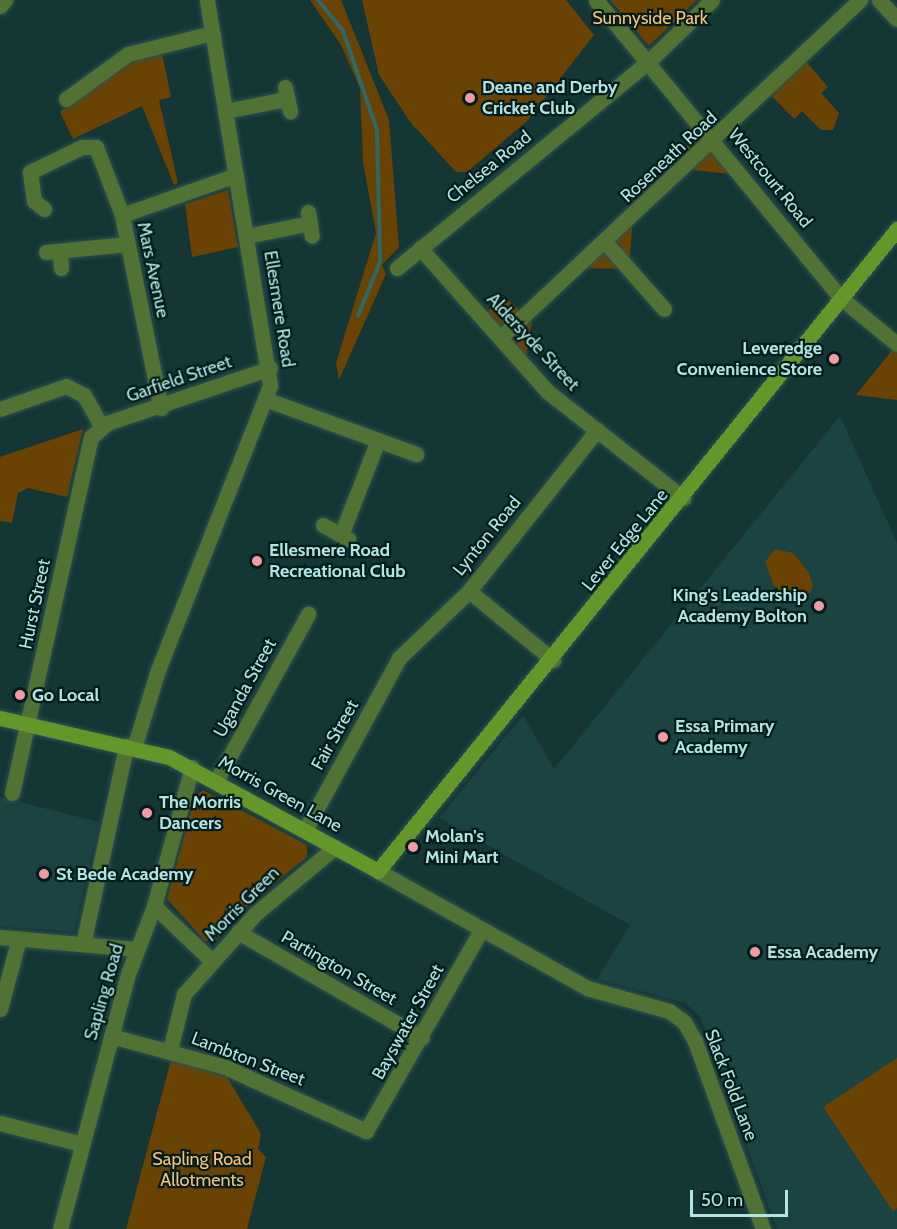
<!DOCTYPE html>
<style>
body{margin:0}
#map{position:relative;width:897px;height:1229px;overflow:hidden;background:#143635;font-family:Cabin,sans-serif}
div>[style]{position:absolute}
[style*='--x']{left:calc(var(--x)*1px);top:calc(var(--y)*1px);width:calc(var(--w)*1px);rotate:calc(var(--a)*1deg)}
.built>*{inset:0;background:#1b4342}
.green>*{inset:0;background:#6a4303}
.stream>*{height:4px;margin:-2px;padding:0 2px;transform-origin:2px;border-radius:2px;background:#2d6a67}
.roads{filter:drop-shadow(0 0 2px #2e5251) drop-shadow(0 0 2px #2e5251)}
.street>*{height:15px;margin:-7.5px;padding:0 7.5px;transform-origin:7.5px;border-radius:7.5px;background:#527233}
.secondary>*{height:15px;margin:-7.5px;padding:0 7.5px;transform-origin:7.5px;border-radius:7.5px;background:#64962a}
.dots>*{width:16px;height:16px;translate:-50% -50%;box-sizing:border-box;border:3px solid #001d1c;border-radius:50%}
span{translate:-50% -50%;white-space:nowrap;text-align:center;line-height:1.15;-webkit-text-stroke:4.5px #001d1c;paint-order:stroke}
.park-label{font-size:18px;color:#fac078}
.poi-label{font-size:18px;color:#b4e4e1;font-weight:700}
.left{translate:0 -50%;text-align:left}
.right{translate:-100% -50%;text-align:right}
.street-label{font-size:18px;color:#b4e4e1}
.scale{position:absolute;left:690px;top:1190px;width:98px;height:27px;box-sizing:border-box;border:3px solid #b4e4e1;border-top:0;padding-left:8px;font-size:18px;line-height:21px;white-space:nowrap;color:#b4e4e1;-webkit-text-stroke:4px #001d1c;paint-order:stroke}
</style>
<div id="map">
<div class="built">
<i style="clip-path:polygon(840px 416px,897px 543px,897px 1229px,777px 1229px,700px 1017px,685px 1003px,597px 979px,630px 925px,439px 818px,523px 715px,554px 769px)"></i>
<i style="clip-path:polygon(0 797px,99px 822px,74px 932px,0 926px)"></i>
</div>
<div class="green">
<i style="clip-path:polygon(310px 0,341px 0,389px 120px,399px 247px,382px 265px,386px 274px,339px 380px,336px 363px,376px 233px,363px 162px,360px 88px,341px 45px)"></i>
<i style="clip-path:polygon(362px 0,566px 0,594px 35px,527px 121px,467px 172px,456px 172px,411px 123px,379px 75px)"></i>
<i style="clip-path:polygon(610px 0,697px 0,649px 46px)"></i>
<i style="clip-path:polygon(161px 48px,171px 97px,159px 100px,178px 183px,174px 185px,142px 106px,73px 139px,60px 112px,103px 73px)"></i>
<i style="clip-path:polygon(802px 57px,828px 87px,821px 93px,839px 113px,833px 130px,821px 130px,802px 111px,794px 119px,767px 91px)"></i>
<i style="clip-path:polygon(692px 114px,739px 175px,684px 169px)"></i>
<i style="clip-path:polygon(228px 190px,238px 247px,192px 257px,185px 204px)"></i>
<i style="clip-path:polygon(633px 216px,629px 269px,576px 268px)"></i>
<i style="clip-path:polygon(506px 298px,532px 321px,525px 366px,480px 316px)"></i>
<i style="clip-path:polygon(897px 344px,897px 400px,856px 395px)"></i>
<i style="clip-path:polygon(83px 429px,67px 497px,28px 488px,18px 493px,12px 523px,0 521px,0 457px)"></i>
<i style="clip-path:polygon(775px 549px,793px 553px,809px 573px,813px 587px,803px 602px,784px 597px,773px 584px,765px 562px)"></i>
<i style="clip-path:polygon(203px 790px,307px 845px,307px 857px,252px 901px,216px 941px,205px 941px,167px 899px,195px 796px)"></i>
<i style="clip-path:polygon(897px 1058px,897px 1208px,893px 1211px,823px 1107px)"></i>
<i style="clip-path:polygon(171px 1060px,227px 1077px,261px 1134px,258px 1149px,266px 1157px,247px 1229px,126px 1229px)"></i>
</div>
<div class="stream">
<i style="--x:318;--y:0;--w:40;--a:51"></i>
<i style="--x:343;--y:31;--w:105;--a:71"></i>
<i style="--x:377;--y:130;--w:132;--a:88.7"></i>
<i style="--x:380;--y:262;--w:58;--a:112.2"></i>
</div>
<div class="roads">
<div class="street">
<i style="--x:596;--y:0;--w:387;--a:50.6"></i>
<i style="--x:842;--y:299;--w:71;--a:39.3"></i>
<i style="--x:879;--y:0;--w:26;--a:47"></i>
<i style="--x:0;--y:6;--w:8;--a:-50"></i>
<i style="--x:285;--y:87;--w:25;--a:78"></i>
<i style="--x:66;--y:99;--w:77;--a:-36"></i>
<i style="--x:128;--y:54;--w:87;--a:-14"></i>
<i style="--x:225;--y:111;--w:63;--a:-11"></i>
<i style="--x:44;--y:209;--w:13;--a:-141"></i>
<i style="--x:34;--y:201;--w:29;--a:-98"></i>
<i style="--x:30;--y:172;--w:58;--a:-25.7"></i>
<i style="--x:82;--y:147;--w:14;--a:0"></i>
<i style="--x:96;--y:147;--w:73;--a:69.1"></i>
<i style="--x:122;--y:215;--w:197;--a:78.6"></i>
<i style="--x:308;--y:212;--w:24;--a:81"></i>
<i style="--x:122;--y:215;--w:121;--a:-19.3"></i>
<i style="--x:246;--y:236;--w:65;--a:-11.5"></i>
<i style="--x:605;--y:242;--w:89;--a:48.6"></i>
<i style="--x:420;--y:248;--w:193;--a:48.4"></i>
<i style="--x:548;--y:392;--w:172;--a:38.1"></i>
<i style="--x:60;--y:251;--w:17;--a:87"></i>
<i style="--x:46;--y:252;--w:82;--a:-5.6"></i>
<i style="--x:397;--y:268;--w:325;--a:-39.4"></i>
<i style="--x:648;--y:62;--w:89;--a:-44.1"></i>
<i style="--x:500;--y:338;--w:494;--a:-43.2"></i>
<i style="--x:265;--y:399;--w:161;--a:20"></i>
<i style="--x:0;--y:409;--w:70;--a:-19.2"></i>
<i style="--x:66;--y:386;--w:20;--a:27"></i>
<i style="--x:84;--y:395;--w:35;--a:61"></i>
<i style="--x:323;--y:525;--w:29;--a:29"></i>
<i style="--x:341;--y:535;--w:102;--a:-68.7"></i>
<i style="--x:469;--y:591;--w:109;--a:39.4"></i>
<i style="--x:134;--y:748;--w:82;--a:-72.9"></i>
<i style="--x:158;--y:670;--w:306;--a:-68.5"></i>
<i style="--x:270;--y:385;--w:390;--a:-99.3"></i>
<i style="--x:216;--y:781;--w:191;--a:-61.1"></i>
<i style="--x:12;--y:793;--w:365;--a:-77.5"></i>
<i style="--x:91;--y:437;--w:21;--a:-41"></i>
<i style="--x:107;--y:423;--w:172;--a:-18.6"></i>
<i style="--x:305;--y:830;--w:196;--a:-61.3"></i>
<i style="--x:399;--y:658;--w:97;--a:-43.7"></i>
<i style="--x:469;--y:591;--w:206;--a:-51.5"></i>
<i style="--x:378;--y:871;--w:240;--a:29.2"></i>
<i style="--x:587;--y:988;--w:85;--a:15.7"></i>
<i style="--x:669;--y:1011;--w:19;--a:36"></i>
<i style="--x:684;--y:1022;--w:22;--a:60"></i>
<i style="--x:695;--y:1041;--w:200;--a:70.1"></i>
<i style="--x:154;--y:906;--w:81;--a:43.5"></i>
<i style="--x:238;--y:932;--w:212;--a:29.9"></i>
<i style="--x:0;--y:937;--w:137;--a:5"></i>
<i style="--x:83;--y:944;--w:203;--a:-77.7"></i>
<i style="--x:0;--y:1009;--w:73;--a:-75"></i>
<i style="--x:111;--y:1036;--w:118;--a:15.2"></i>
<i style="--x:225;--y:1067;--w:155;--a:24.4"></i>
<i style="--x:366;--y:1131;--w:232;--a:-60.2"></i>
<i style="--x:170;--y:1050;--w:58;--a:-76"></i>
<i style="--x:184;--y:994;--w:107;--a:-48.4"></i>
<i style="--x:255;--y:914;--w:104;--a:-39.9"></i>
<i style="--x:0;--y:1123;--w:85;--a:14.4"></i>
<i style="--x:60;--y:1229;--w:264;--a:-75.1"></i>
<i style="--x:128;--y:974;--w:73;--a:-69.1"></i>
<i style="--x:154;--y:906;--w:144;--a:-74.7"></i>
</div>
<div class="secondary">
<i style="--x:0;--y:718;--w:173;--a:13"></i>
<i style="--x:169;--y:757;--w:238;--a:28.6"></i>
<i style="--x:378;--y:871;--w:826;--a:-51.05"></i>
</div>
</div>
<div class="dots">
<i style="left:470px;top:98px;background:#f49aa6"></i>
<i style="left:834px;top:359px;background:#f49aa6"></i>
<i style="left:257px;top:561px;background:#f49aa6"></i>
<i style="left:819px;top:606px;background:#f49aa6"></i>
<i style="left:20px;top:695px;background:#f49aa6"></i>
<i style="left:663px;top:737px;background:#f49aa6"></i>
<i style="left:147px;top:813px;background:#f49aa6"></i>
<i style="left:413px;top:847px;background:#f49aa6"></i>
<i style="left:44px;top:874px;background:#f49aa6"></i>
<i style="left:755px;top:952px;background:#f49aa6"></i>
</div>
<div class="park-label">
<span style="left:650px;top:18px">Sunnyside Park</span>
<span style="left:202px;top:1170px">Sapling Road<br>Allotments</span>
</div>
<div class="poi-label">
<span class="left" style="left:482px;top:98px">Deane and Derby<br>Cricket Club</span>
<span class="right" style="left:822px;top:359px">Leveredge<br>Convenience Store</span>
<span class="left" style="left:269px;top:561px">Ellesmere Road<br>Recreational Club</span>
<span class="right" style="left:807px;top:606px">King's Leadership<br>Academy Bolton</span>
<span class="left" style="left:32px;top:695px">Go Local</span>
<span class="left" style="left:675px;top:737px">Essa Primary<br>Academy</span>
<span class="left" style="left:159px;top:813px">The Morris<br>Dancers</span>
<span class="left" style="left:425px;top:847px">Molan's<br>Mini Mart</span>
<span class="left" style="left:56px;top:874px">St Bede Academy</span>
<span class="left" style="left:767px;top:952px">Essa Academy</span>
</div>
<div class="street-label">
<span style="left:669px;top:157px;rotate:-43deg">Roseneath Road</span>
<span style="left:489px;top:167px;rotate:-39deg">Chelsea Road</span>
<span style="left:770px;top:178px;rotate:51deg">Westcourt Road</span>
<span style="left:153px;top:270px;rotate:78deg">Mars Avenue</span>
<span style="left:279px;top:309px;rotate:81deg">Ellesmere Road</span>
<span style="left:533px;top:342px;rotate:47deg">Aldersyde Street</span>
<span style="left:179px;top:379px;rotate:-19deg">Garfield Street</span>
<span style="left:487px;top:536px;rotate:-51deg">Lynton Road</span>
<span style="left:625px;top:540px;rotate:-51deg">Lever Edge Lane</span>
<span style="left:35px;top:604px;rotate:-78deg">Hurst Street</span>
<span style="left:245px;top:688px;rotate:-61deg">Uganda Street</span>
<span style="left:335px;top:735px;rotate:-61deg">Fair Street</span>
<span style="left:280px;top:794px;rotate:29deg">Morris Green Lane</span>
<span style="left:242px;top:904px;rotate:-45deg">Morris Green</span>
<span style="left:339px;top:968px;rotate:30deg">Partington Street</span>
<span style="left:104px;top:992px;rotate:-74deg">Sapling Road</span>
<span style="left:408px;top:1022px;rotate:-61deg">Bayswater Street</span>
<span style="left:248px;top:1059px;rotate:21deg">Lambton Street</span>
<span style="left:731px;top:1085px;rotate:69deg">Slack Fold Lane</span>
</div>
<div class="scale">50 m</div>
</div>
